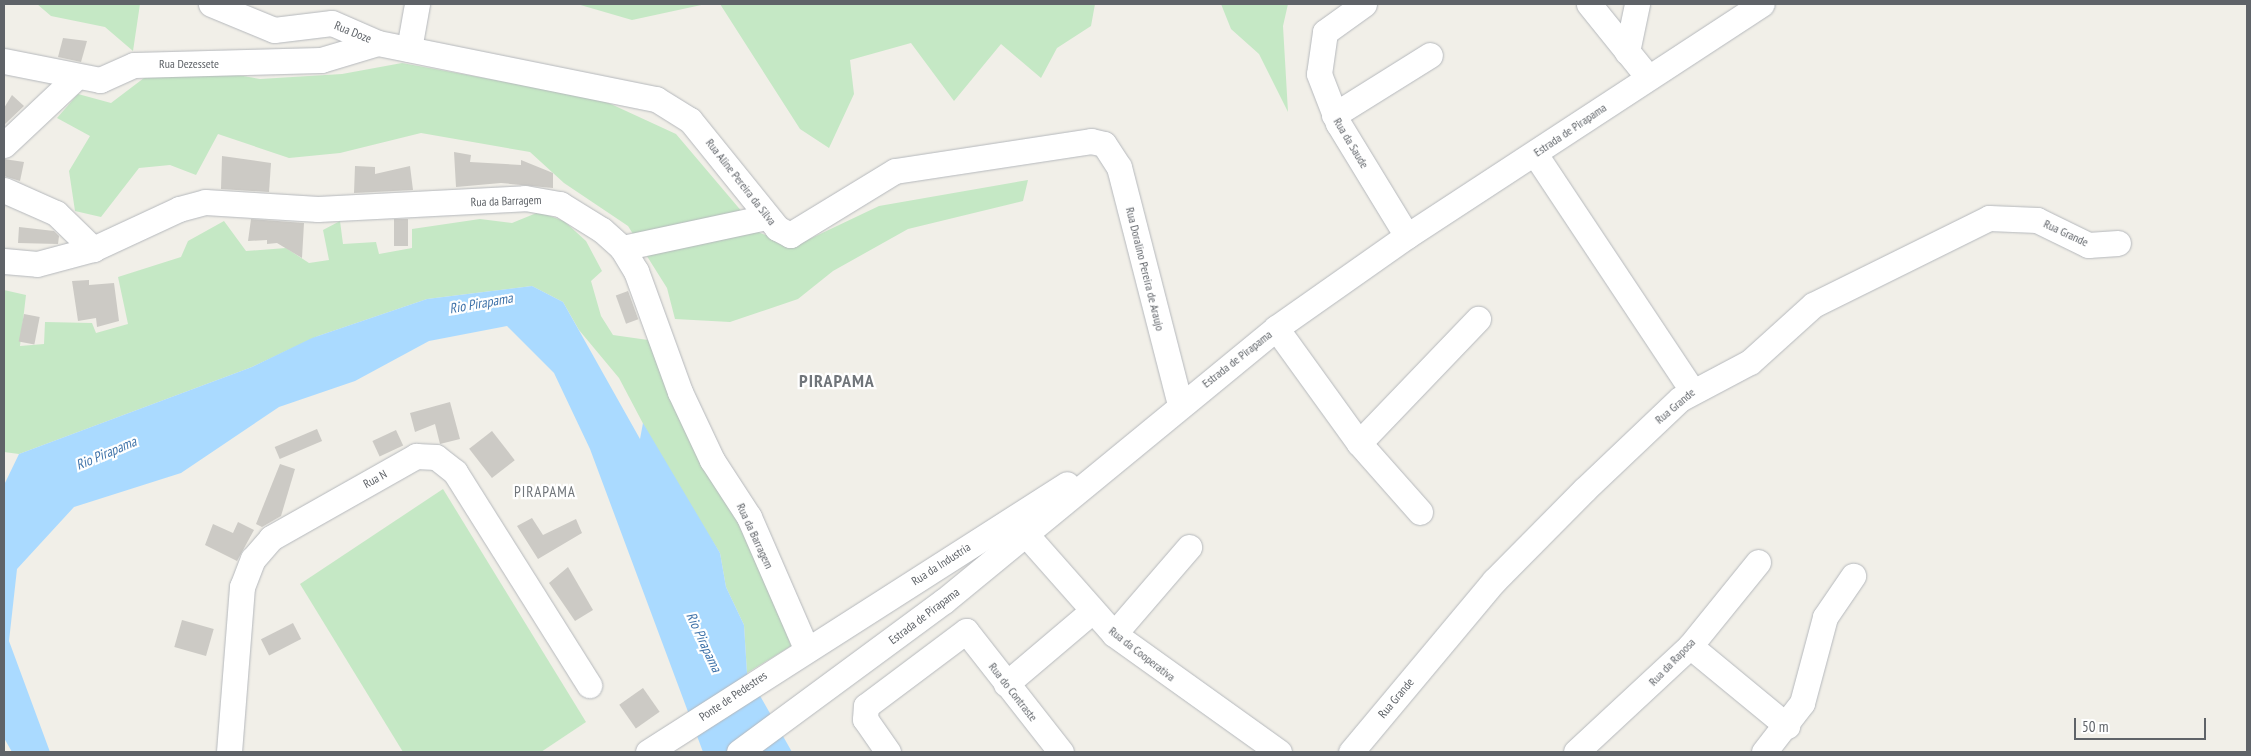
<!DOCTYPE html>
<style>
body{margin:0}
#map{position:relative;width:2251px;height:756px;overflow:hidden;background:#f1efe8;font-family:"PT Sans Narrow",sans-serif}
div>[style]{position:absolute}
[style*='--x']{left:calc(var(--x)*1px);top:calc(var(--y)*1px);width:calc(var(--w)*1px);rotate:calc(var(--a)*1deg)}
.green>*{inset:0;background:#c5e8c5}
.water>*{inset:0;background:#aadaff}
.building>*{inset:0;background:#cccac5;transform-origin:0 0}
.roads{filter:drop-shadow(0 0 1px #b5b8bc) drop-shadow(0 0 1px #b5b8bc)}
.minor>*{height:25px;margin:-12.5px;padding:0 12.5px;transform-origin:12.5px;border-radius:12.5px;background:#fff}
span{translate:-50% -50%;white-space:nowrap;text-align:center;line-height:1.15;-webkit-text-stroke:4.5px #fff;paint-order:stroke}
.street-label{font-size:12px;color:#5f6368}
.water-label{font-size:14px;color:#4174aa;font-style:italic}
.quarter-label{font-size:15px;color:#70757a;letter-spacing:1px}
.district-label{font-size:18px;color:#70757a;font-weight:700;letter-spacing:1px}
.frame{position:absolute;inset:0;border:5px solid #5f6368;pointer-events:none}
.scale{position:absolute;left:2074px;top:718px;width:132px;height:22px;box-sizing:border-box;border:2px solid #5f6368;border-top:0;padding-left:6px;font-size:15px;line-height:18px;white-space:nowrap;color:#5f6368;-webkit-text-stroke:4px #fff;paint-order:stroke}
</style>
<div id="map">
<div class="green">
<i style="clip-path:polygon(37px 4px,140px 4px,133px 51px,105px 27px,51px 16px)"></i>
<i style="clip-path:polygon(577px 4px,706px 4px,632px 20px)"></i>
<i style="clip-path:polygon(720px 4px,1095px 4px,1091px 26px,1057px 48px,1041px 78px,1001px 44px,954px 101px,911px 43px,850px 60px,854px 94px,829px 148px,800px 129px)"></i>
<i style="clip-path:polygon(1221px 4px,1288px 4px,1283px 26px,1288px 112px,1259px 54px,1231px 29px)"></i>
<i style="clip-path:polygon(402px 63px,600px 99px,676px 134px,760px 233px,797px 245px,879px 206px,1028px 180px,1023px 201px,908px 229px,833px 271px,798px 299px,730px 322px,675px 319px,667px 288px,628px 226px,564px 183px,530px 152px,421px 133px,340px 153px,289px 158px,218px 134px,196px 175px,170px 165px,139px 168px,101px 217px,75px 211px,69px 171px,90px 136px,57px 118px,78px 94px,111px 103px,144px 78px,177px 64px,260px 79px,342px 74px)"></i>
<i style="clip-path:polygon(539px 212px,564px 221px,586px 241px,602px 271px,591px 281px,601px 316px,613px 335px,648px 340px,766px 575px,791px 646px,747px 673px,744px 625px,726px 587px,720px 553px,667px 469px,619px 378px,579px 330px,563px 302px,532px 286px,427px 299px,318px 336px,252px 367px,19px 454px,4px 452px,4px 290px,26px 295px,20px 346px,44px 344px,45px 322px,92px 323px,96px 333px,128px 324px,118px 277px,181px 257px,188px 241px,224px 221px,246px 251px,286px 248px,309px 263px,329px 260px,323px 230px,340px 221px,343px 244px,376px 242px,379px 254px,412px 248px,412px 229px,480px 219px,512px 223px)"></i>
<i style="clip-path:polygon(443px 489px,586px 722px,541px 752px,403px 752px,300px 584px)"></i>
</div>
<div class="water">
<i style="clip-path:polygon(532px 286px,563px 302px,640px 439px,643px 423px,720px 553px,726px 587px,744px 625px,747px 673px,792px 752px,703px 752px,590px 449px,554px 373px,507px 326px,429px 341px,355px 381px,279px 407px,181px 473px,74px 507px,17px 569px,9px 641px,50px 752px,12px 752px,4px 738px,4px 485px,19px 454px,252px 367px,312px 338px,427px 299px)"></i>
</div>
<div class="building">
<i style="clip-path:polygon(63px 38px,87px 41px,81px 62px,58px 57px)"></i>
<i style="clip-path:polygon(12px 95px,24px 106px,4px 125px,4px 108px)"></i>
<i style="clip-path:polygon(454px 152px,471px 155px,470px 162px,521px 165px,521px 160px,553px 173px,553px 188px,501px 183px,456px 187px)"></i>
<i style="clip-path:polygon(222px 156px,271px 163px,269px 192px,221px 189px)"></i>
<i style="clip-path:polygon(4px 159px,24px 162px,20px 181px,4px 176px)"></i>
<i style="clip-path:polygon(355px 166px,375px 167px,375px 174px,410px 166px,413px 190px,354px 193px)"></i>
<i style="clip-path:polygon(251px 219px,304px 223px,302px 258px,277px 243px,267px 244px,267px 240px,248px 241px)"></i>
<i style="left:394px;top:219px;width:14px;height:27px"></i>
<i style="clip-path:polygon(19px 227px,54px 231px,59px 236px,58px 244px,18px 243px)"></i>
<i style="clip-path:polygon(89px 280px,89px 285px,114px 283px,119px 321px,97px 327px,96px 318px,78px 321px,72px 281px)"></i>
<i style="left:628px;top:291px;width:30px;height:13px;rotate:70deg"></i>
<i style="left:24px;top:314px;width:16px;height:28px;rotate:11deg"></i>
<i style="clip-path:polygon(450px 402px,460px 439px,440px 444px,435px 424px,415px 432px,410px 413px)"></i>
<i style="left:317px;top:429px;width:13px;height:46px;rotate:67deg"></i>
<i style="left:396px;top:430px;width:17px;height:26px;rotate:65deg"></i>
<i style="left:492px;top:431px;width:37px;height:29px;rotate:52deg"></i>
<i style="clip-path:polygon(280px 464px,295px 469px,281px 516px,262px 527px,256px 524px)"></i>
<i style="clip-path:polygon(532px 518px,543px 535px,576px 519px,582px 533px,538px 559px,517px 526px)"></i>
<i style="clip-path:polygon(238px 522px,254px 530px,237px 561px,205px 545px,213px 524px,233px 533px)"></i>
<i style="clip-path:polygon(568px 567px,593px 610px,575px 621px,549px 583px)"></i>
<i style="left:182px;top:620px;width:33px;height:28px;rotate:16deg"></i>
<i style="left:293px;top:623px;width:18px;height:36px;rotate:63deg"></i>
<i style="left:643px;top:688px;width:29px;height:29px;rotate:55deg"></i>
</div>
<div class="roads">
<div class="minor">
<i style="--x:211;--y:4;--w:68;--a:22.4"></i>
<i style="--x:274;--y:30;--w:58;--a:-6.9"></i>
<i style="--x:332;--y:23;--w:50;--a:23.5"></i>
<i style="--x:378;--y:43;--w:284;--a:11.4"></i>
<i style="--x:656;--y:99;--w:40;--a:32"></i>
<i style="--x:690;--y:120;--w:139;--a:51.1"></i>
<i style="--x:777;--y:228;--w:15;--a:28"></i>
<i style="--x:790;--y:235;--w:123;--a:-31.4"></i>
<i style="--x:895;--y:171;--w:198;--a:-8.7"></i>
<i style="--x:1091;--y:141;--w:13;--a:13"></i>
<i style="--x:1104;--y:144;--w:27;--a:57"></i>
<i style="--x:1119;--y:167;--w:245;--a:75.6"></i>
<i style="--x:1364;--y:4;--w:48;--a:144.3"></i>
<i style="--x:1325;--y:32;--w:42;--a:98.1"></i>
<i style="--x:1319;--y:74;--w:53;--a:68.8"></i>
<i style="--x:1338;--y:123;--w:132;--a:58.6"></i>
<i style="--x:1589;--y:4;--w:94;--a:51.1"></i>
<i style="--x:409;--y:49;--w:46;--a:-79.9"></i>
<i style="--x:1627;--y:52;--w:49;--a:-78.2"></i>
<i style="--x:4;--y:61;--w:98;--a:11.2"></i>
<i style="--x:100;--y:80;--w:37;--a:-24"></i>
<i style="--x:134;--y:65;--w:187;--a:-1.5"></i>
<i style="--x:321;--y:60;--w:59;--a:-16.6"></i>
<i style="--x:1334;--y:115;--w:113;--a:-32"></i>
<i style="--x:4;--y:145;--w:98;--a:-43.3"></i>
<i style="--x:1535;--y:154;--w:283;--a:56.4"></i>
<i style="--x:4;--y:190;--w:57;--a:23.9"></i>
<i style="--x:56;--y:213;--w:52;--a:44.2"></i>
<i style="--x:93;--y:249;--w:95;--a:-24.9"></i>
<i style="--x:179;--y:209;--w:27;--a:-15"></i>
<i style="--x:205;--y:202;--w:113;--a:3.5"></i>
<i style="--x:318;--y:209;--w:207;--a:-3"></i>
<i style="--x:525;--y:198;--w:36;--a:10"></i>
<i style="--x:560;--y:204;--w:49;--a:31.8"></i>
<i style="--x:602;--y:230;--w:27;--a:42"></i>
<i style="--x:622;--y:248;--w:27;--a:59"></i>
<i style="--x:636;--y:271;--w:129;--a:70"></i>
<i style="--x:680;--y:392;--w:75;--a:64.8"></i>
<i style="--x:712;--y:460;--w:68;--a:57"></i>
<i style="--x:749;--y:517;--w:143;--a:66.5"></i>
<i style="--x:622;--y:248;--w:148;--a:-12.1"></i>
<i style="--x:4;--y:261;--w:33;--a:5"></i>
<i style="--x:37;--y:264;--w:58;--a:-15"></i>
<i style="--x:1276;--y:328;--w:142;--a:54.2"></i>
<i style="--x:1359;--y:443;--w:92;--a:48.5"></i>
<i style="--x:1359;--y:443;--w:172;--a:-46.2"></i>
<i style="--x:1015;--y:522;--w:149;--a:48.5"></i>
<i style="--x:1114;--y:634;--w:203;--a:35.6"></i>
<i style="--x:1114;--y:634;--w:115;--a:-49.2"></i>
<i style="--x:1690;--y:646;--w:126;--a:39.5"></i>
<i style="--x:1006;--y:684;--w:111;--a:-40.3"></i>
<i style="--x:229;--y:752;--w:166;--a:-85.5"></i>
<i style="--x:242;--y:587;--w:30;--a:-69"></i>
<i style="--x:253;--y:559;--w:28;--a:-49"></i>
<i style="--x:271;--y:538;--w:167;--a:-29.5"></i>
<i style="--x:416;--y:456;--w:20;--a:3"></i>
<i style="--x:436;--y:457;--w:24;--a:38"></i>
<i style="--x:455;--y:472;--w:252;--a:57.8"></i>
<i style="--x:648;--y:752;--w:497;--a:-32.6"></i>
<i style="--x:739;--y:752;--w:255;--a:-36.4"></i>
<i style="--x:944;--y:601;--w:430;--a:-39.4"></i>
<i style="--x:1276;--y:328;--w:160;--a:-35.1"></i>
<i style="--x:1407;--y:236;--w:424;--a:-33.2"></i>
<i style="--x:888;--y:752;--w:40;--a:-124.9"></i>
<i style="--x:865;--y:719;--w:13;--a:-86"></i>
<i style="--x:866;--y:706;--w:125;--a:-36.9"></i>
<i style="--x:966;--y:631;--w:154;--a:51.9"></i>
<i style="--x:1351;--y:752;--w:223;--a:-50.1"></i>
<i style="--x:1494;--y:581;--w:128;--a:-45.3"></i>
<i style="--x:1584;--y:490;--w:132;--a:-43.5"></i>
<i style="--x:1680;--y:399;--w:79;--a:-27.9"></i>
<i style="--x:1750;--y:362;--w:85;--a:-42.1"></i>
<i style="--x:1813;--y:305;--w:196;--a:-26.3"></i>
<i style="--x:1989;--y:218;--w:48;--a:2.4"></i>
<i style="--x:2037;--y:220;--w:57;--a:26.1"></i>
<i style="--x:2088;--y:245;--w:30;--a:-4"></i>
<i style="--x:1576;--y:752;--w:156;--a:-42.9"></i>
<i style="--x:1690;--y:646;--w:108;--a:-51"></i>
<i style="--x:1764;--y:752;--w:62;--a:-52.2"></i>
<i style="--x:1802;--y:703;--w:89;--a:-75"></i>
<i style="--x:1825;--y:617;--w:50;--a:-55.7"></i>
</div>
</div>
<div class="street-label">
<span style="left:353px;top:32px;rotate:22deg">Rua Doze</span>
<span style="left:189px;top:64px">Rua Dezessete</span>
<span style="left:1570px;top:130px;rotate:-34deg">Estrada de Pirapama</span>
<span style="left:1351px;top:143px;rotate:59deg">Rua da Saude</span>
<span style="left:741px;top:182px;rotate:52deg">Rua Aline Pereira da Silva</span>
<span style="left:506px;top:201px;rotate:-2deg">Rua da Barragem</span>
<span style="left:2066px;top:233px;rotate:25deg">Rua Grande</span>
<span style="left:1145px;top:269px;rotate:76deg">Rua Doralino Pereira de Araujo</span>
<span style="left:1237px;top:359px;rotate:-38deg">Estrada de Pirapama</span>
<span style="left:1675px;top:406px;rotate:-40deg">Rua Grande</span>
<span style="left:375px;top:479px;rotate:-29deg">Rua N</span>
<span style="left:755px;top:536px;rotate:65deg">Rua da Barragem</span>
<span style="left:941px;top:564px;rotate:-33deg">Rua da Industria</span>
<span style="left:924px;top:616px;rotate:-37deg">Estrada de Pirapama</span>
<span style="left:1142px;top:654px;rotate:38deg">Rua da Cooperativa</span>
<span style="left:1672px;top:662px;rotate:-46deg">Rua da Raposa</span>
<span style="left:1013px;top:692px;rotate:52deg">Rua do Contraste</span>
<span style="left:733px;top:696px;rotate:-34deg">Ponte de Pedestres</span>
<span style="left:1396px;top:698px;rotate:-50deg">Rua Grande</span>
</div>
<div class="water-label">
<span style="left:481px;top:303px;rotate:-10deg">Rio Pirapama</span>
<span style="left:106px;top:453px;rotate:-23deg">Rio Pirapama</span>
<span style="left:704px;top:642px;rotate:65deg">Rio Pirapama</span>
</div>
<div class="quarter-label">
<span style="left:545px;top:492px">PIRAPAMA</span>
</div>
<div class="district-label">
<span style="left:837px;top:381px">PIRAPAMA</span>
</div>
<div class="frame"></div>
<div class="scale">50 m</div>
</div>
